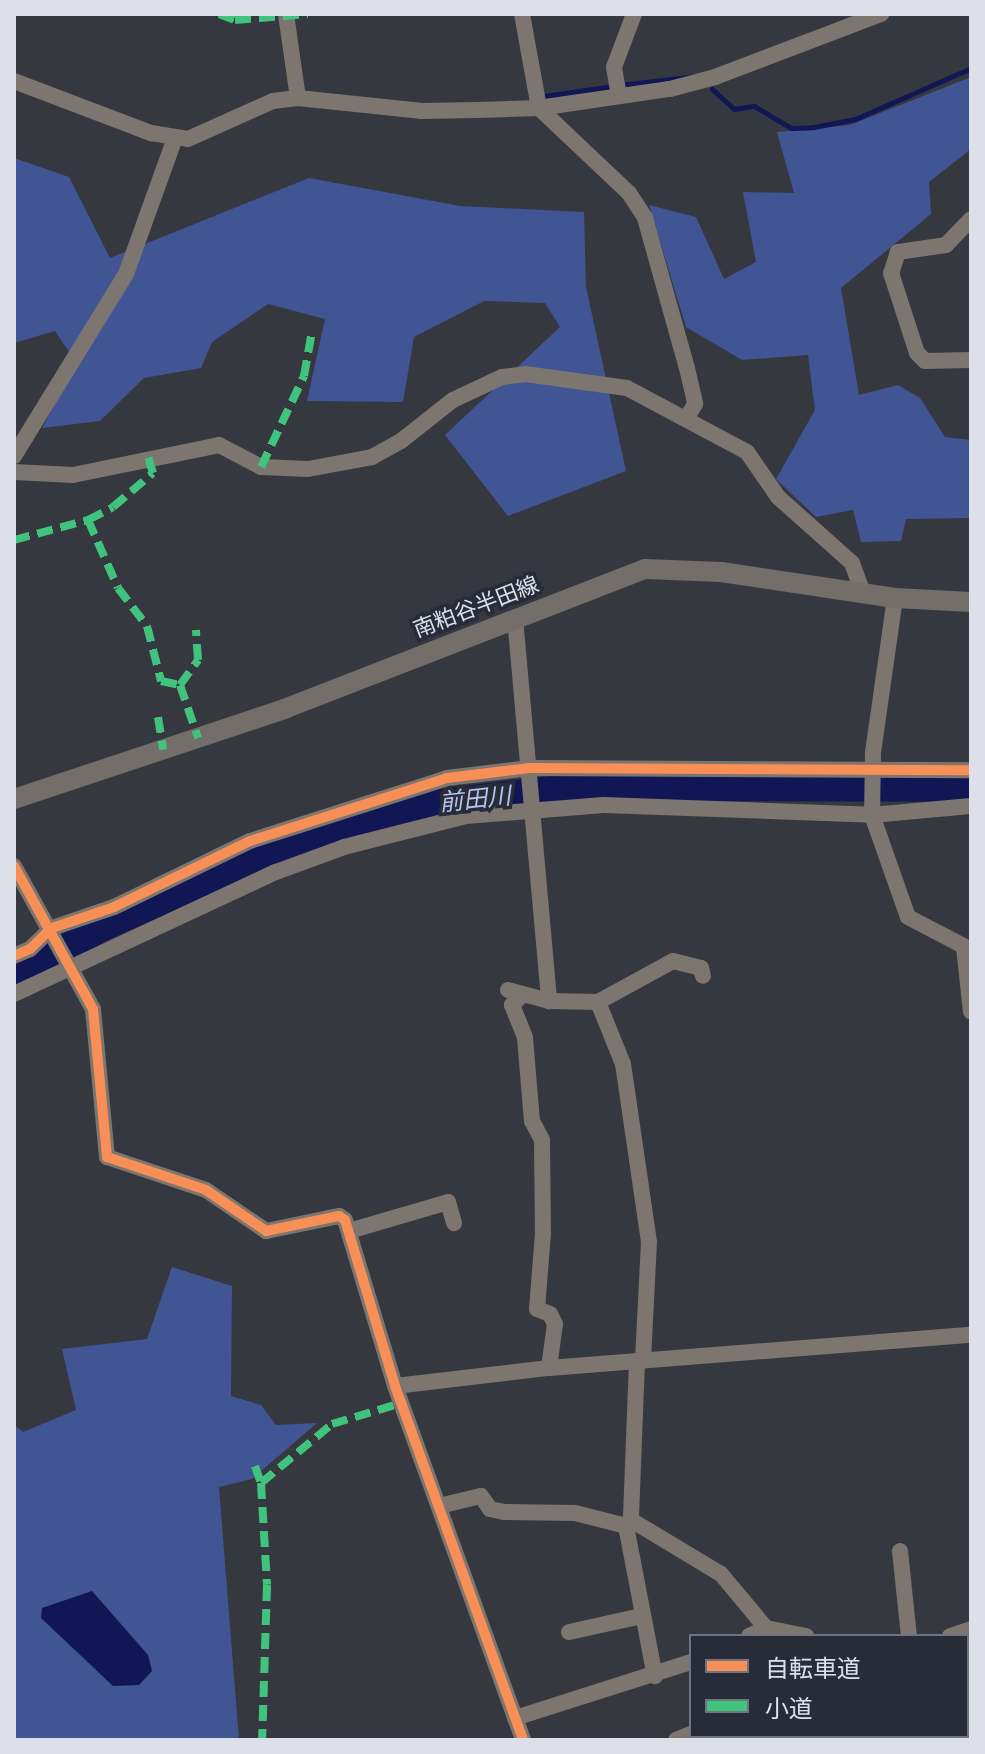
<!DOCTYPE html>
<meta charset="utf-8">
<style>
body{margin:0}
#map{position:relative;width:985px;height:1754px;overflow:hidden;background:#36383f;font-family:"PT Sans","Noto Sans JP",sans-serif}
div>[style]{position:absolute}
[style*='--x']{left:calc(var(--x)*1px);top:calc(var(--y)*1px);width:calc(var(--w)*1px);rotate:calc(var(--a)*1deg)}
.forest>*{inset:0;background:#415494}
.water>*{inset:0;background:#111655}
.stream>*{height:5px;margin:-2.5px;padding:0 2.5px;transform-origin:2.5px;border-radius:2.5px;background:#111655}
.river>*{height:28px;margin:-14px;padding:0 14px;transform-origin:14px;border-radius:14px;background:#111655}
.minor>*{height:16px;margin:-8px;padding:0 8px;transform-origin:8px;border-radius:8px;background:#7d756f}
.major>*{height:20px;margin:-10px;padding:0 10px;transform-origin:10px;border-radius:10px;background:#736e6a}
.quiet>*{height:8px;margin-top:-4px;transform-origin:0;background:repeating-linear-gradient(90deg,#40c37c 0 16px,transparent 0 24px)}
.cycleway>*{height:10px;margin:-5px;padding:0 5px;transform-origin:5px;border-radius:5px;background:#f78f57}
span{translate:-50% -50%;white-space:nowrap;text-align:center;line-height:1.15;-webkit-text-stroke:7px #282c38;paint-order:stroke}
.street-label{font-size:22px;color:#dde0e8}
.water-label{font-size:24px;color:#b5c4ec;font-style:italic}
.frame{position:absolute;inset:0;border:16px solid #dde0e8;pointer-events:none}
.legend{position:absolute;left:689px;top:1634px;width:280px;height:104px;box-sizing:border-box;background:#282c38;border:2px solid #70747e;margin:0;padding:10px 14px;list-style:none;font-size:24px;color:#dde0e8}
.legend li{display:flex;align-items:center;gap:16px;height:40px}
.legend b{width:40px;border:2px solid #70747e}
</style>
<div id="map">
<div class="forest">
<i style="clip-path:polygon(971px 77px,971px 149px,929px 182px,931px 214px,841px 288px,859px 395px,898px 385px,920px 398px,945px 437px,971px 440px,971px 518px,906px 519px,901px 541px,861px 542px,853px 510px,816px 517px,776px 479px,815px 410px,808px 355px,742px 360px,686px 327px,649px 205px,696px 217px,724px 279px,756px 262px,743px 192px,794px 193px,777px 132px,850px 125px)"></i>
<i style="clip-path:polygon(14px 158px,69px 177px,110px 258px,309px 178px,460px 206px,584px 212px,586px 287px,626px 471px,508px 516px,445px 435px,560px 327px,545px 303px,484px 301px,414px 337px,403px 402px,307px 401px,325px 319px,268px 304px,212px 342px,201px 368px,144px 378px,100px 421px,42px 428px,77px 364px,55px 331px,14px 343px)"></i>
<i style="clip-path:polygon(172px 1267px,232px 1286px,231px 1396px,261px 1405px,276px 1425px,317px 1423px,252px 1479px,219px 1487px,239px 1740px,14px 1740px,14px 1425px,23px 1432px,76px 1410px,62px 1349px,147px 1339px)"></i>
</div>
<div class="water">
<i style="clip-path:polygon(92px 1591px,148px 1655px,152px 1671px,139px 1685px,113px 1686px,41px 1618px,42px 1608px)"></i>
</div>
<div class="stream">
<i style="--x:620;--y:85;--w:77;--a:-6.8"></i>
<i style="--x:712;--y:89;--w:30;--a:42"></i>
<i style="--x:734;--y:109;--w:20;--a:-9"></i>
<i style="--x:754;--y:106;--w:43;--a:30.7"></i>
<i style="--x:791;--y:128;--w:23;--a:-2"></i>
<i style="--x:814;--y:127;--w:42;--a:-11"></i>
<i style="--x:855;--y:119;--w:127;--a:-23.7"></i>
<i style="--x:544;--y:96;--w:70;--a:-8.2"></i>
</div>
<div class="river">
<i style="--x:14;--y:976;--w:102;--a:-28.8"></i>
<i style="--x:103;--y:927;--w:185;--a:-23.9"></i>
<i style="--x:272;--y:852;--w:163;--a:-17.1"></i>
<i style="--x:428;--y:804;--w:151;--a:-6.5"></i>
<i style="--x:578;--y:787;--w:393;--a:0.1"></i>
</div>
<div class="minor">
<i style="--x:286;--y:14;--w:85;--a:81.9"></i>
<i style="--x:522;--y:14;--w:96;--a:79.7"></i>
<i style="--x:539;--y:108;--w:124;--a:43.4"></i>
<i style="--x:629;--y:193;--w:30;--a:57"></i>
<i style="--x:645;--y:218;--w:156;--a:74.4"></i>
<i style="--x:687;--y:368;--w:37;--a:77"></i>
<i style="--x:695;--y:404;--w:14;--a:120"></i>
<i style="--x:14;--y:81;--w:147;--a:20.8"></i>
<i style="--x:151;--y:133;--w:37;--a:9"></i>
<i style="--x:188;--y:139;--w:93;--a:-24.1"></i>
<i style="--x:273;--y:101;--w:25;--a:-7"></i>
<i style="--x:298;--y:98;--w:125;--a:6"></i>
<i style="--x:422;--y:111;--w:55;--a:-1"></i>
<i style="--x:477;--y:110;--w:62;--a:-1.8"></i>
<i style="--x:539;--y:108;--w:132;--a:-8.3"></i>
<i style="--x:670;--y:89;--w:47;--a:-14.9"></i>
<i style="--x:715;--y:77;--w:178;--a:-20.8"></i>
<i style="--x:619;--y:96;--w:29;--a:-100"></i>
<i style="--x:614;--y:67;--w:57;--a:-69.3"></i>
<i style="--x:971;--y:219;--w:36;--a:134"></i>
<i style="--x:946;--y:245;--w:49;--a:171.7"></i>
<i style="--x:898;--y:252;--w:22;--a:108"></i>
<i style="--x:891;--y:273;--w:84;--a:72"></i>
<i style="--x:917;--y:353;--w:11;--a:45"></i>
<i style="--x:925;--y:361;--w:46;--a:-1.2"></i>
<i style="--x:14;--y:456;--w:214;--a:-58.4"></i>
<i style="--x:126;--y:274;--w:145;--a:-70.2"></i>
<i style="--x:14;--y:472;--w:59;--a:2.9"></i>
<i style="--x:73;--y:475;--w:149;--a:-11.6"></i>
<i style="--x:219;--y:445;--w:47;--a:27.6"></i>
<i style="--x:261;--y:467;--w:47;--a:2.4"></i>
<i style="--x:308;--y:469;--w:65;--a:-10.6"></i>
<i style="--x:372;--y:457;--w:33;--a:-29"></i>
<i style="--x:401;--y:441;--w:66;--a:-38.3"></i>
<i style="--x:453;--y:400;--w:54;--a:-25.1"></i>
<i style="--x:502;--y:377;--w:23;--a:-7"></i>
<i style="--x:525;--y:374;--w:103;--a:7.8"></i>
<i style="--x:627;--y:388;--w:136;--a:28.1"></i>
<i style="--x:747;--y:452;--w:55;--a:55.4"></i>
<i style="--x:778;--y:497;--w:99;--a:41.7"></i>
<i style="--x:852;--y:563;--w:30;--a:70"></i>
<i style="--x:895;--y:598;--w:157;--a:98.1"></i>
<i style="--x:873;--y:753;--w:62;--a:90.9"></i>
<i style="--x:872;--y:815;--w:108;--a:70.6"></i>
<i style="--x:908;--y:917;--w:71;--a:27.6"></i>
<i style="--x:515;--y:618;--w:385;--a:84.9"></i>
<i style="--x:549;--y:1001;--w:49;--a:1.2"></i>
<i style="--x:14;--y:866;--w:163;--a:61.1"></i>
<i style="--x:93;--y:1009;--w:149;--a:84.6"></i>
<i style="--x:107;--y:1157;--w:104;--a:18.4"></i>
<i style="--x:206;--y:1190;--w:73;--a:34.3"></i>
<i style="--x:266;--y:1231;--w:75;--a:-11.6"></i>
<i style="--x:339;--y:1216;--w:7;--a:34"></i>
<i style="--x:345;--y:1220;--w:173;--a:73.2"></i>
<i style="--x:395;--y:1386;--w:376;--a:70.1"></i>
<i style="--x:964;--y:947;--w:65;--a:83.9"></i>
<i style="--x:14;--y:956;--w:17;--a:-24"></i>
<i style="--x:30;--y:949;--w:30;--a:-44"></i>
<i style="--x:52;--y:928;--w:65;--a:-18.7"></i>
<i style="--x:114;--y:907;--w:151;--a:-25.9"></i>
<i style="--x:250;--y:841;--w:207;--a:-17.7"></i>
<i style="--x:447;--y:778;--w:84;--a:-6.9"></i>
<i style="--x:530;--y:768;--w:441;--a:0.3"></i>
<i style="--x:508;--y:990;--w:42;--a:15"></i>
<i style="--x:14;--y:994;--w:289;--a:-25"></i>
<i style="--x:276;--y:872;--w:72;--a:-20.2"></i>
<i style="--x:344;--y:847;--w:126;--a:-14.3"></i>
<i style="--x:466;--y:816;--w:138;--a:-4.6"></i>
<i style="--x:604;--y:805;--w:268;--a:2.1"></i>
<i style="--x:872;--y:815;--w:99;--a:-5.2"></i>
<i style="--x:521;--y:996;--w:13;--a:135"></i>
<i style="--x:512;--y:1005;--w:35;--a:68"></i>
<i style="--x:525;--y:1038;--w:83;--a:85.2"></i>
<i style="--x:532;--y:1121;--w:21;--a:62"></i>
<i style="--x:542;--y:1140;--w:93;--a:89.4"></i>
<i style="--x:543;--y:1233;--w:76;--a:94.5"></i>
<i style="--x:537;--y:1309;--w:14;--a:21"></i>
<i style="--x:550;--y:1314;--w:11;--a:63"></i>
<i style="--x:555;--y:1324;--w:44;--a:97.8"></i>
<i style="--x:549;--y:1368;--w:423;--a:-4.5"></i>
<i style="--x:349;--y:1231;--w:103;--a:-16.3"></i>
<i style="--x:448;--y:1202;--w:22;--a:74"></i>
<i style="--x:643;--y:1360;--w:118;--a:-87.1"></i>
<i style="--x:649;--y:1242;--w:180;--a:-98.3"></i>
<i style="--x:623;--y:1064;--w:67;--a:-112"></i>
<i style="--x:598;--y:1002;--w:85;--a:-28.7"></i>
<i style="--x:673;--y:961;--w:29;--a:14"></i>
<i style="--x:701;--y:968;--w:8;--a:76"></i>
<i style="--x:637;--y:1361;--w:159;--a:92.2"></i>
<i style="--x:631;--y:1520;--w:8;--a:130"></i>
<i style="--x:626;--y:1526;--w:153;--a:79.1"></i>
<i style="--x:395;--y:1386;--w:155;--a:-6.7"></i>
<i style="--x:439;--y:1506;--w:43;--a:-13.4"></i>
<i style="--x:481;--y:1496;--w:16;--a:55"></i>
<i style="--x:490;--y:1509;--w:14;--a:12"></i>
<i style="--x:504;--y:1512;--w:71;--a:0.8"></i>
<i style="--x:575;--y:1513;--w:53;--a:14.3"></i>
<i style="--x:631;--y:1520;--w:105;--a:31"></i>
<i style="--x:721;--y:1574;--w:70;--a:50.2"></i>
<i style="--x:900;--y:1551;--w:85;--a:84"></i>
<i style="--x:569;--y:1632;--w:75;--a:-12.4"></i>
<i style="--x:749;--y:1636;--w:19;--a:-25"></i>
<i style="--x:766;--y:1628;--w:41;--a:11.3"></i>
<i style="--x:950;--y:1636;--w:22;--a:-18"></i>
<i style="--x:515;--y:1718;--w:185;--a:-17.7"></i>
<i style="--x:943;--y:1736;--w:4;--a:63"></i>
<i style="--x:676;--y:1740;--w:16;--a:-22"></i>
</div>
<div class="major">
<i style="--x:14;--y:799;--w:285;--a:-18.4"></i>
<i style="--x:284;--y:709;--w:387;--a:-21.2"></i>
<i style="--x:645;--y:569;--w:76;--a:2.3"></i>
<i style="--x:721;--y:572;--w:176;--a:8.5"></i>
<i style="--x:895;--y:598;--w:76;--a:3"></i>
</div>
<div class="quiet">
<i style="--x:219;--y:14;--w:17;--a:21"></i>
<i style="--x:235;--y:20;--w:73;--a:-4.7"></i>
<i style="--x:261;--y:467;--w:101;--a:-64.7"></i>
<i style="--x:304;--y:376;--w:46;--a:-79.9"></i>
<i style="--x:88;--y:520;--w:74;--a:66.2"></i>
<i style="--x:118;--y:588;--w:48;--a:52.7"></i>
<i style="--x:147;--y:626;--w:57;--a:75.7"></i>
<i style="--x:161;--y:681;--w:19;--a:12"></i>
<i style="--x:180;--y:685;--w:56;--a:71.2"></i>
<i style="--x:14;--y:540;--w:77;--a:-15.1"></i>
<i style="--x:88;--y:520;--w:28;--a:-27"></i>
<i style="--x:113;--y:507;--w:52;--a:-40.4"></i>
<i style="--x:153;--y:473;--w:17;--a:-107"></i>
<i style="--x:180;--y:685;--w:31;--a:-54"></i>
<i style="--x:198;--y:660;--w:30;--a:-94"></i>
<i style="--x:158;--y:717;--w:33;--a:81"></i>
<i style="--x:255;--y:1466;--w:18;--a:71"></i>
<i style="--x:261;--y:1483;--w:102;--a:86.6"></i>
<i style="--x:267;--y:1585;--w:155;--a:91.8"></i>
<i style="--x:261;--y:1483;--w:92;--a:-39.7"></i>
<i style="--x:332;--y:1424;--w:72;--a:-16.9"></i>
</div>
<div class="cycleway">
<i style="--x:14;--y:866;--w:163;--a:61.1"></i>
<i style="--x:93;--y:1009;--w:149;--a:84.6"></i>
<i style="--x:107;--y:1157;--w:104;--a:18.4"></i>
<i style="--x:206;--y:1190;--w:73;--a:34.3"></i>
<i style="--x:266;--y:1231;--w:75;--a:-11.6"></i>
<i style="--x:339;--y:1216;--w:7;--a:34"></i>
<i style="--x:345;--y:1220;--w:173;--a:73.2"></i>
<i style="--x:395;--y:1386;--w:376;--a:70.1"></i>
<i style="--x:14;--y:956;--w:17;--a:-24"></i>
<i style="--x:30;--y:949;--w:30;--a:-44"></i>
<i style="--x:52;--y:928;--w:65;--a:-18.7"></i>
<i style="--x:114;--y:907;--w:151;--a:-25.9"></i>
<i style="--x:250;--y:841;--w:207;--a:-17.7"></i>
<i style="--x:447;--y:778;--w:84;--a:-6.9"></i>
<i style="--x:530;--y:768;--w:441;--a:0.3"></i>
</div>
<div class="street-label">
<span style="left:476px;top:607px;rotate:-21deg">南粕谷半田線</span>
</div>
<div class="water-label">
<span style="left:475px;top:799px;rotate:-6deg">前田川</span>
</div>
<div class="frame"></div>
<ul class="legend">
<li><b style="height:10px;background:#f78f57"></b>自転車道</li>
<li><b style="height:10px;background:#40c37c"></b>小道</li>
</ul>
</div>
